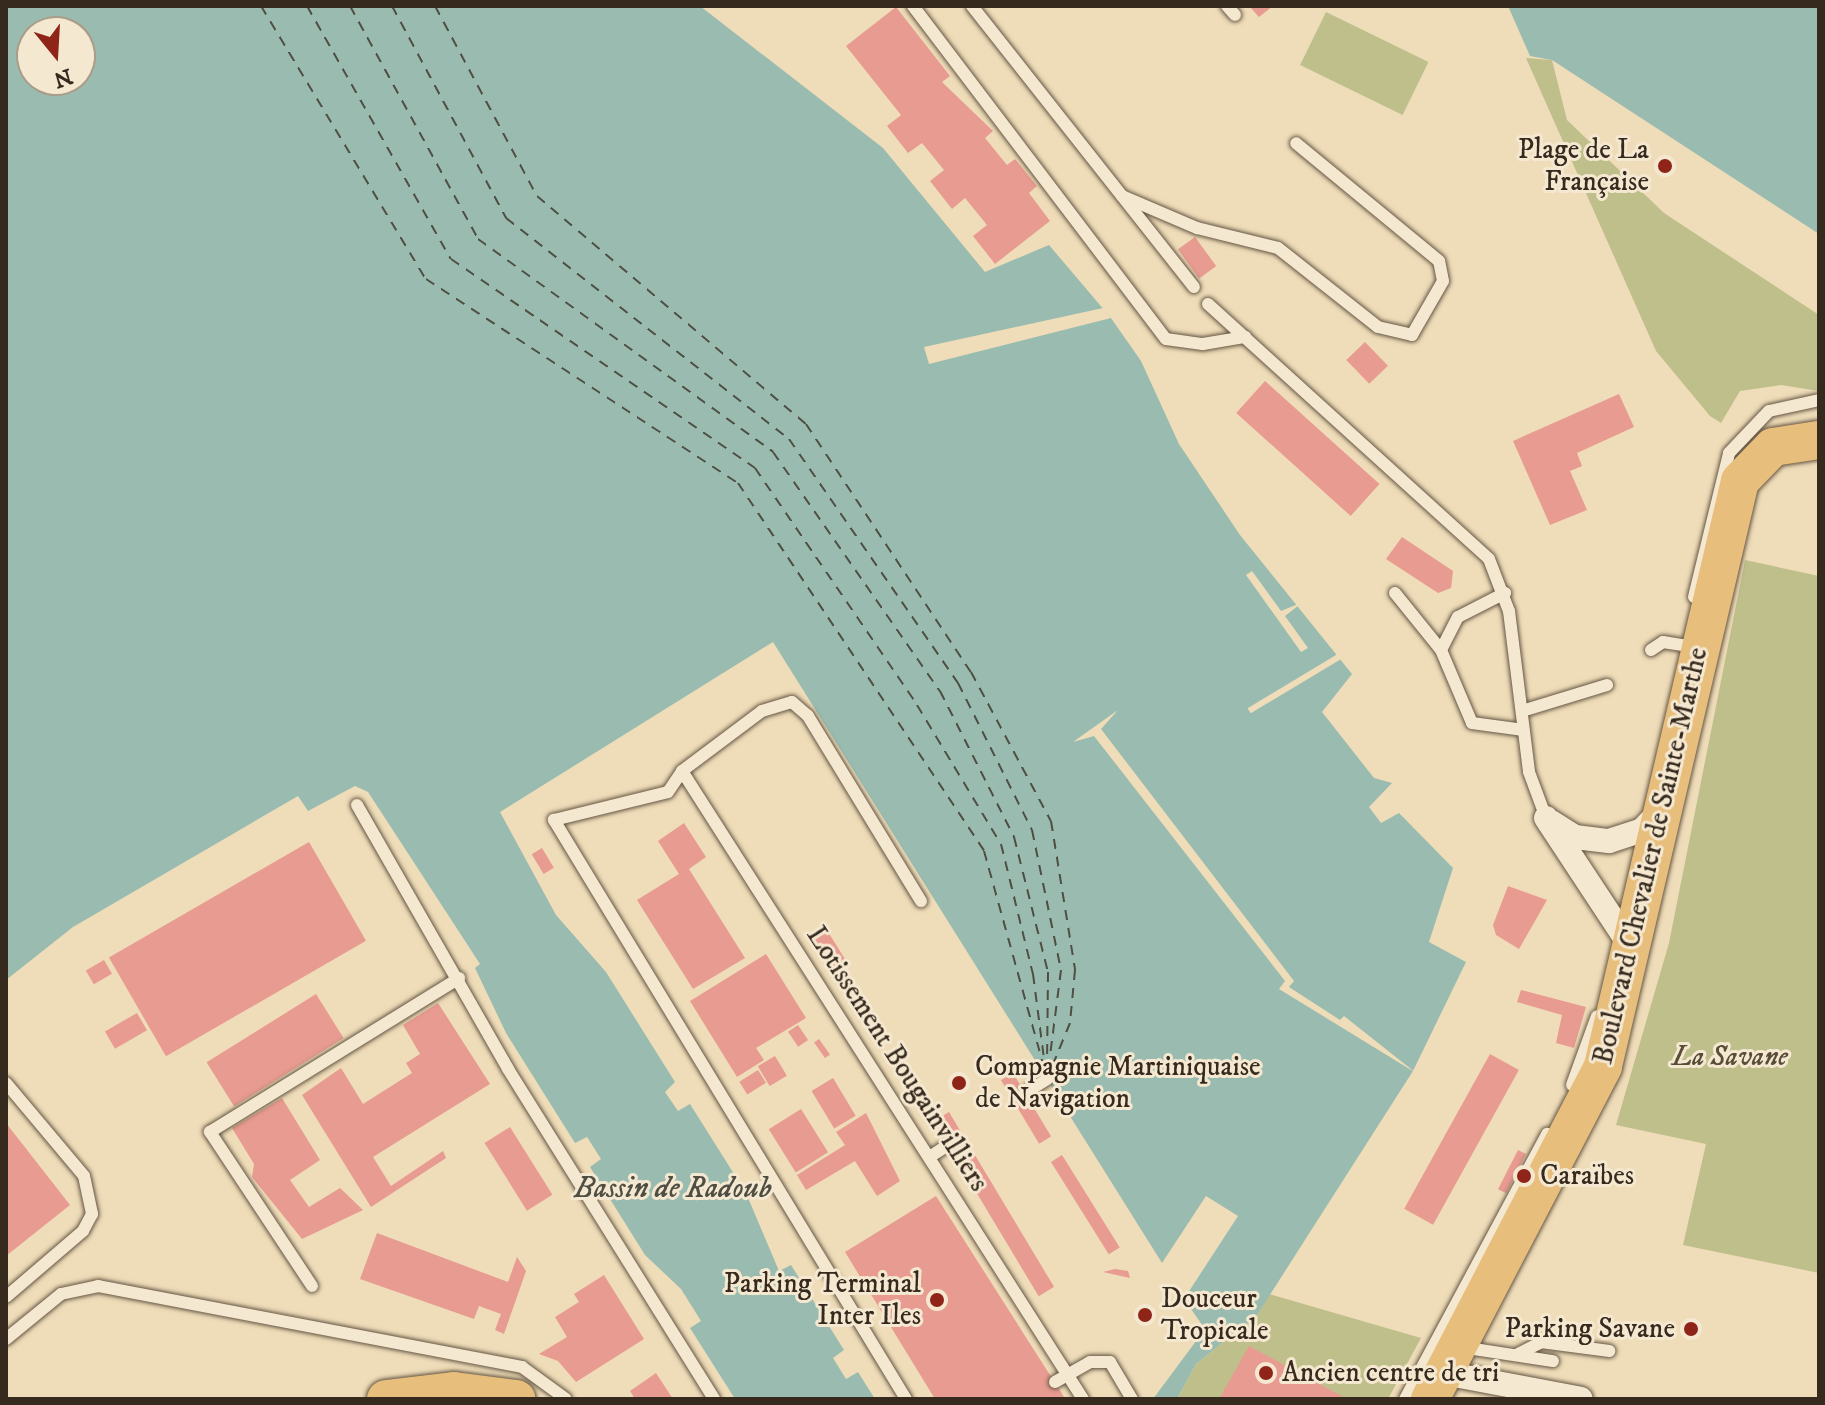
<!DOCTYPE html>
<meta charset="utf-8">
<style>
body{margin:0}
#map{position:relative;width:1825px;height:1405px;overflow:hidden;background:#efdcb8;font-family:"IM FELL DW Pica",serif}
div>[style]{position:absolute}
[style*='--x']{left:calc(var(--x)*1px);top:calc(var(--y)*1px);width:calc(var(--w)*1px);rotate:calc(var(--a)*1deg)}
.green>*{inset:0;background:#bfbf8b;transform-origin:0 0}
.water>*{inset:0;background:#9abcb0}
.pier>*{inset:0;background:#efdcb8;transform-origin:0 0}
.ferry>*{height:2px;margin-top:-1px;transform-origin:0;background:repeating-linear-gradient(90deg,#4f4e42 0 10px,transparent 0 18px)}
.building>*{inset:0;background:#e89b90;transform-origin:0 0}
.roads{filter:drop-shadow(0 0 2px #645644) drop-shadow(0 0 2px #645644)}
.service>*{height:12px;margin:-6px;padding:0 6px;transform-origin:6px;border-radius:6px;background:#f5e8d1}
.minor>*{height:24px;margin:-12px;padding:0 12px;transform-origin:12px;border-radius:12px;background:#f5e8d1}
.primary>*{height:38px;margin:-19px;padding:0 19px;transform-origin:19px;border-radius:19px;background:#e8be7c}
.dots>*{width:22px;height:22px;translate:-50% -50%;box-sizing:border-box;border:4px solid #f5e8d1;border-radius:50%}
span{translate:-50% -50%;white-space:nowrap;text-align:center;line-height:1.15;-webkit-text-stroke:6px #f5e8d1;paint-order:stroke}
.poi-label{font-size:28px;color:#36291d}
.right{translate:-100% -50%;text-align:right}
.left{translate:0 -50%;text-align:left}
.street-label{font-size:28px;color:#36291d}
.park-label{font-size:28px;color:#584e38;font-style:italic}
.water-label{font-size:30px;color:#4f4e42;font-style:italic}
.frame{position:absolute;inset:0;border:8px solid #36291d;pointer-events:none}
.north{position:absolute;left:16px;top:16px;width:80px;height:80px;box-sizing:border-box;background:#f5e8d1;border:2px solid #a99c89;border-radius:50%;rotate:162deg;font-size:22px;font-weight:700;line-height:32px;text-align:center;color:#36291d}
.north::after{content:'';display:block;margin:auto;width:28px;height:36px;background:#8f2418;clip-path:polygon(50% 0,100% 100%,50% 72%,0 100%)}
</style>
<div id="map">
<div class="green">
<i style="left:1326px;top:12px;width:114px;height:59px;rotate:26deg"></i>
<i style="clip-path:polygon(1526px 58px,1552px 60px,1567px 120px,1664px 213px,1819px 315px,1819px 391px,1781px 385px,1740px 391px,1721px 423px,1710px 416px,1656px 351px)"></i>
<i style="clip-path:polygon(1745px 560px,1819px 576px,1819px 1273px,1683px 1245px,1706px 1144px,1616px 1125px,1669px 943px)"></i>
<i style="clip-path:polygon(1269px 1294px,1421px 1338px,1388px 1399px,1177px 1399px,1196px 1364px,1257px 1315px)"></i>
</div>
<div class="water">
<i style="clip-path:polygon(evenodd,6px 6px,700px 6px,883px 148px,985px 272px,1049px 245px,1111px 318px,1141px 361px,1179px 444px,1240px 535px,1352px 674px,1322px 712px,1374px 778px,1392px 783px,1369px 807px,1381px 823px,1399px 813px,1453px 868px,1429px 942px,1466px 962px,1413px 1071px,1257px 1315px,1196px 1364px,1177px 1399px,1153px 1399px,1205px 1329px,1184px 1299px,1238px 1216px,1206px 1196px,1162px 1263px,773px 642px,500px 812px,556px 915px,606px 972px,675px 1082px,665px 1092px,678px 1111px,690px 1104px,746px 1193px,779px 1271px,791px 1265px,844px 1350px,833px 1358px,846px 1379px,858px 1372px,875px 1399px,735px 1399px,690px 1328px,701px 1321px,681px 1289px,645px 1255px,590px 1167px,601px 1159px,587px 1137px,575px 1143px,506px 1033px,475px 968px,480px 964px,368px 792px,355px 786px,308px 811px,298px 796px,73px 927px,6px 980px,6px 6px,32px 32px,80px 32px,80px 80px,32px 80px,32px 32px)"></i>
<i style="clip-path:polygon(1508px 6px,1819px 6px,1819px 234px,1552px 60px,1530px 56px)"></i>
</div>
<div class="pier">
<i style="clip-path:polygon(1103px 308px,1111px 318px,929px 364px,924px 347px)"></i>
<i style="clip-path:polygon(1252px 571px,1281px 611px,1303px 602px,1285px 616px,1308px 648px,1301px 652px,1246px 575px)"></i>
<i style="left:1341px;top:652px;width:6px;height:109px;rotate:59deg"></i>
<i style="clip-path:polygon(1118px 710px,1101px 729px,1294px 981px,1289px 987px,1340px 1020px,1344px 1016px,1416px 1073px,1279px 989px,1285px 981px,1094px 736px,1073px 742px)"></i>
</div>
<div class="ferry">
<i style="--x:261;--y:6;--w:319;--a:58.9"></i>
<i style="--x:426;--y:279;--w:373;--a:33.2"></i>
<i style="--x:738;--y:483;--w:443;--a:56.2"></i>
<i style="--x:984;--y:851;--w:231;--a:74.5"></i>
<i style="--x:307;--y:6;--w:291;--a:60.4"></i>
<i style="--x:451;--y:259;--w:369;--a:34.5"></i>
<i style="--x:755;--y:468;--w:287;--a:55.6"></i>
<i style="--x:917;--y:705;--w:162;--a:58.9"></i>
<i style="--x:1001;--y:844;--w:134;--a:76.2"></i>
<i style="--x:1033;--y:974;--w:93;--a:82.6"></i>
<i style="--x:350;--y:6;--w:266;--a:61.2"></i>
<i style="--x:478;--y:239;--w:364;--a:35.8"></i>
<i style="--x:773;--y:452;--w:292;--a:55.1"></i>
<i style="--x:940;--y:691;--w:164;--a:63.1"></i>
<i style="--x:1014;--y:837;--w:139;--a:75.9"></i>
<i style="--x:1048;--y:972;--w:101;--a:90.6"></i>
<i style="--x:392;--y:6;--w:241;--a:61.7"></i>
<i style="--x:506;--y:218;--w:359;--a:38"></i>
<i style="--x:789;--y:439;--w:297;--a:55.3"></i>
<i style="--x:958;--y:683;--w:165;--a:63.3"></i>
<i style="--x:1032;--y:830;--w:143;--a:78.3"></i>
<i style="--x:1061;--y:970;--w:102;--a:97.3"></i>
<i style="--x:435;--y:6;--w:216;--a:61.8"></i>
<i style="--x:537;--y:196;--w:353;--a:40.3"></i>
<i style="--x:806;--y:424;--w:298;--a:56.4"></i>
<i style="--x:971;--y:672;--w:169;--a:61.8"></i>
<i style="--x:1051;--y:821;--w:151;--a:80.8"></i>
<i style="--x:1075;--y:970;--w:53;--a:95.4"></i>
<i style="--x:1070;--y:1023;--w:55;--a:112.4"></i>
</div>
<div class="building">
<i style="clip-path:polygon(1249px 6px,1273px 6px,1259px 17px)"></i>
<i style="clip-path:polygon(896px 7px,950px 76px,942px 82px,993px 131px,985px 138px,1007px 165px,1015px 159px,1037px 186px,1029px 193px,1050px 221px,995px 264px,973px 236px,987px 225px,965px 198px,952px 209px,930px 181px,944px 170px,922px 143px,908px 153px,887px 126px,901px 115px,846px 46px)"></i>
<i style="left:1195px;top:237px;width:36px;height:21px;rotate:54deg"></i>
<i style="left:1365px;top:342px;width:33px;height:26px;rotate:46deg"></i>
<i style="left:1265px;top:381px;width:154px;height:43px;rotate:42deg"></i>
<i style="clip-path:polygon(1619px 394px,1634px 427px,1577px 453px,1582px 466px,1570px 471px,1587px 510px,1550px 525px,1513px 441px)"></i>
<i style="clip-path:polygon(1402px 537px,1453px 571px,1451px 588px,1438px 593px,1386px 559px)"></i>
<i style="clip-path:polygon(684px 823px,706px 857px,689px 869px,745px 958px,693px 989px,637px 900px,679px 874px,658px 841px)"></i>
<i style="left:309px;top:842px;width:114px;height:231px;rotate:60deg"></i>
<i style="left:542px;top:848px;width:23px;height:12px;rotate:59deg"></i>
<i style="clip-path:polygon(1508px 886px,1547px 900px,1519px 949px,1496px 935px,1493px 925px)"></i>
<i style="left:825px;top:927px;width:45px;height:19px;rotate:58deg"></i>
<i style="clip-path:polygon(766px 954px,806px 1018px,756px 1048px,764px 1060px,737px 1077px,690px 1001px)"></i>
<i style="left:104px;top:960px;width:16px;height:21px;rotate:60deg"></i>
<i style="clip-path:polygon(1521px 990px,1586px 1007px,1574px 1048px,1556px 1043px,1562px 1015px,1517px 1002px)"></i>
<i style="left:316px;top:994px;width:52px;height:129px;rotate:58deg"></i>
<i style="clip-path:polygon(438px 1003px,490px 1084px,373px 1157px,391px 1186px,443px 1151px,446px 1158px,371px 1207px,302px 1095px,341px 1068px,363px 1104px,412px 1073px,406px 1063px,420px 1054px,403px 1025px)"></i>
<i style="left:137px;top:1013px;width:20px;height:37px;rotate:60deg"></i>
<i style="left:798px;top:1025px;width:18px;height:12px;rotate:56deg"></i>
<i style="left:819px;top:1039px;width:19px;height:6px;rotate:55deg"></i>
<i style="left:1490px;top:1054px;width:33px;height:177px;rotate:29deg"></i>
<i style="left:775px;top:1056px;width:23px;height:20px;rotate:59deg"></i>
<i style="left:758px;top:1070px;width:15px;height:22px;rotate:58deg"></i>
<i style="left:1013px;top:1073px;width:74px;height:14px;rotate:59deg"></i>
<i style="left:833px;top:1078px;width:44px;height:25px;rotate:59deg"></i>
<i style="clip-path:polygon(282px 1098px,320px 1160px,290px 1180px,309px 1207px,340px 1188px,363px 1210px,302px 1239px,252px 1177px,254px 1164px,232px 1128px)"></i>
<i style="left:801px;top:1109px;width:51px;height:38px;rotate:58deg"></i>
<i style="left:949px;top:1112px;width:204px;height:18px;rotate:59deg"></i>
<i style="clip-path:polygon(866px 1113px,900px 1181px,877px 1196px,855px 1161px,806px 1190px,797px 1175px,845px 1145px,836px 1132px)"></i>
<i style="clip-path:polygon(6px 1123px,70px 1205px,6px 1256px)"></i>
<i style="left:510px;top:1127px;width:80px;height:30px;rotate:58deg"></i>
<i style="left:1518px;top:1150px;width:9px;height:44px;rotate:27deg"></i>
<i style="left:1062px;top:1155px;width:109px;height:13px;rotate:58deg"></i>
<i style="clip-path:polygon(936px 1196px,1064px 1397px,1061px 1399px,935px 1399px,845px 1252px)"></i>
<i style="clip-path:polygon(377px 1233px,508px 1282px,517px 1257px,526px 1271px,504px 1334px,495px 1330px,501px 1314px,479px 1306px,474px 1319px,360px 1279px)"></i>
<i style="clip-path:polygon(1128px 1271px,1130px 1278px,1103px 1272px,1115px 1269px)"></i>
<i style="clip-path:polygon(604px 1275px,644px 1339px,576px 1382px,558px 1361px,539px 1354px,567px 1337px,555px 1317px,579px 1302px,574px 1294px)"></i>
<i style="clip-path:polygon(1249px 1346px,1347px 1399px,1219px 1399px)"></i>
<i style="clip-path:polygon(656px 1373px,673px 1399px,635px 1399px,630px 1391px)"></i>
</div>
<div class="roads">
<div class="service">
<i style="--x:913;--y:6;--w:418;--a:52.8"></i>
<i style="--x:1166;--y:339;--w:37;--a:8"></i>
<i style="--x:1203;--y:344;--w:43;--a:-9.5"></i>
<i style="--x:972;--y:6;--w:358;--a:51.7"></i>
<i style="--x:1227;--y:6;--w:12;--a:48"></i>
<i style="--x:1122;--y:196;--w:82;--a:23.1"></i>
<i style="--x:1197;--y:228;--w:83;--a:13.9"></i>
<i style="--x:1278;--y:248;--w:127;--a:38.3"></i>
<i style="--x:1378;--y:327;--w:35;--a:13"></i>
<i style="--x:1412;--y:335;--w:62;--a:-60.1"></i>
<i style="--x:1443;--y:281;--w:20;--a:-101"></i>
<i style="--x:1439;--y:261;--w:185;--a:-140.5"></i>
<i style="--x:1208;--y:304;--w:379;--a:42.2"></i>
<i style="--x:1489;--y:559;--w:56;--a:69"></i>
<i style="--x:1509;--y:611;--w:162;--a:82.9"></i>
<i style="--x:1529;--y:772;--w:49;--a:69.7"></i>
<i style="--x:1395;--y:593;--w:73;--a:51.1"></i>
<i style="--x:1441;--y:650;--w:79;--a:67"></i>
<i style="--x:1472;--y:723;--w:52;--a:7.7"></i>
<i style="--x:1694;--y:597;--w:148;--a:-76.3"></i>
<i style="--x:1729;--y:453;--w:58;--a:-46.4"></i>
<i style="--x:1769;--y:411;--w:51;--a:-12.4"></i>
<i style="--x:1441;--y:650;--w:37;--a:-63"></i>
<i style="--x:1458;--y:617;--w:53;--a:-27.1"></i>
<i style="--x:1651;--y:650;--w:14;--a:-34"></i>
<i style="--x:1663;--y:642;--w:20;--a:9"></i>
<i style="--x:1522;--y:711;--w:89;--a:-17"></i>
<i style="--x:682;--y:771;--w:745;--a:57.44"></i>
<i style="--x:357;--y:805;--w:304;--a:60.2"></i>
<i style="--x:508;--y:1069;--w:389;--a:58"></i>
<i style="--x:6;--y:1083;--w:121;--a:50"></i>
<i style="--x:84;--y:1176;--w:39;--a:78"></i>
<i style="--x:92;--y:1214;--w:19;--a:118"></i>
<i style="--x:83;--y:1231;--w:101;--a:139.4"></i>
<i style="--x:1572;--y:1085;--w:73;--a:-70.1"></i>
<i style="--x:1025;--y:1093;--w:26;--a:-32"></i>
<i style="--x:931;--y:1156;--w:20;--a:-33"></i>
<i style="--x:312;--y:1286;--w:185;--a:-123.5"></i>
<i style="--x:210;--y:1132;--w:293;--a:-31.7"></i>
<i style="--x:6;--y:1339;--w:71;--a:-39.3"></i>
<i style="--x:61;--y:1294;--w:38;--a:-12"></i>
<i style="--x:98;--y:1286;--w:432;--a:10.8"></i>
<i style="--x:522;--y:1367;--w:54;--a:36"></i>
<i style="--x:1461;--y:1347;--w:93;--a:8.7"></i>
<i style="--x:1516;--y:1355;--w:28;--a:-27"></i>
<i style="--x:1541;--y:1342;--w:69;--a:7.5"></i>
<i style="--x:1055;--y:1382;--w:40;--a:-29.7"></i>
<i style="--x:1090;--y:1362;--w:20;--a:0"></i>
<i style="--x:1110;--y:1362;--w:43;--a:59.3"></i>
<i style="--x:906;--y:1399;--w:678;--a:-121.3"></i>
<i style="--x:554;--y:820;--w:117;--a:-13.8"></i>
<i style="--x:668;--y:792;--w:25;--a:-56"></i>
<i style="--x:682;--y:771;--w:100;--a:-36.9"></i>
<i style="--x:762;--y:711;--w:31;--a:-17"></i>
<i style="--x:792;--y:702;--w:21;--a:41"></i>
<i style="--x:808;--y:716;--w:217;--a:58.6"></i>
<i style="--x:1405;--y:1399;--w:301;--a:-61.8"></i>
</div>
<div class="minor">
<i style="--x:1546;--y:818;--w:158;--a:56.6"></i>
<i style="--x:1551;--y:822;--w:28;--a:32"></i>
<i style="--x:1575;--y:837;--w:34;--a:7"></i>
<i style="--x:1609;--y:841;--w:35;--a:-18"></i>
<i style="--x:1642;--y:830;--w:29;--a:-46"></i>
<i style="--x:1444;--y:1373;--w:139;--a:10.7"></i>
</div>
<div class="primary">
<i style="--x:386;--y:1399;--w:68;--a:-6.7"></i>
<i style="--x:454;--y:1391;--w:63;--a:7.4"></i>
<i style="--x:1430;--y:1399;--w:375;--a:-62.5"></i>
<i style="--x:1603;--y:1066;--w:601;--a:-76.82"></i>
<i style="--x:1740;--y:481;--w:47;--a:-45.9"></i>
<i style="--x:1773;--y:447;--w:47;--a:-8.7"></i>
</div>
</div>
<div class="dots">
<i style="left:1665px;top:166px;background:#8f2418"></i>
<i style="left:959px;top:1083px;background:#8f2418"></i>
<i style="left:1524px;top:1176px;background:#8f2418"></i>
<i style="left:937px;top:1300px;background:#8f2418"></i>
<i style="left:1145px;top:1315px;background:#8f2418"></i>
<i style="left:1691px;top:1329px;background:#8f2418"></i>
<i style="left:1266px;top:1373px;background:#8f2418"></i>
</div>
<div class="poi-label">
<span class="right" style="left:1649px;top:166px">Plage de La<br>Française</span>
<span class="left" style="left:975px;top:1083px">Compagnie Martiniquaise<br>de Navigation</span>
<span class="left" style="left:1540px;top:1176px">Caraïbes</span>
<span class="right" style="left:921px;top:1300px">Parking Terminal<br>Inter Iles</span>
<span class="left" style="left:1161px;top:1315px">Douceur<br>Tropicale</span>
<span class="right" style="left:1675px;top:1329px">Parking Savane</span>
<span class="left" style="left:1282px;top:1373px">Ancien centre de tri</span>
</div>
<div class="street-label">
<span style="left:1651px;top:856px;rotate:-77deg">Boulevard Chevalier de Sainte-Marthe</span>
<span style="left:897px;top:1059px;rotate:57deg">Lotissement Bougainvilliers</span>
</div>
<div class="park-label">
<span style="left:1730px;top:1057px">La Savane</span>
</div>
<div class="water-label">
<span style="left:673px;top:1189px">Bassin de Radoub</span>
</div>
<div class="frame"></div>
<div class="north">N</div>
</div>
